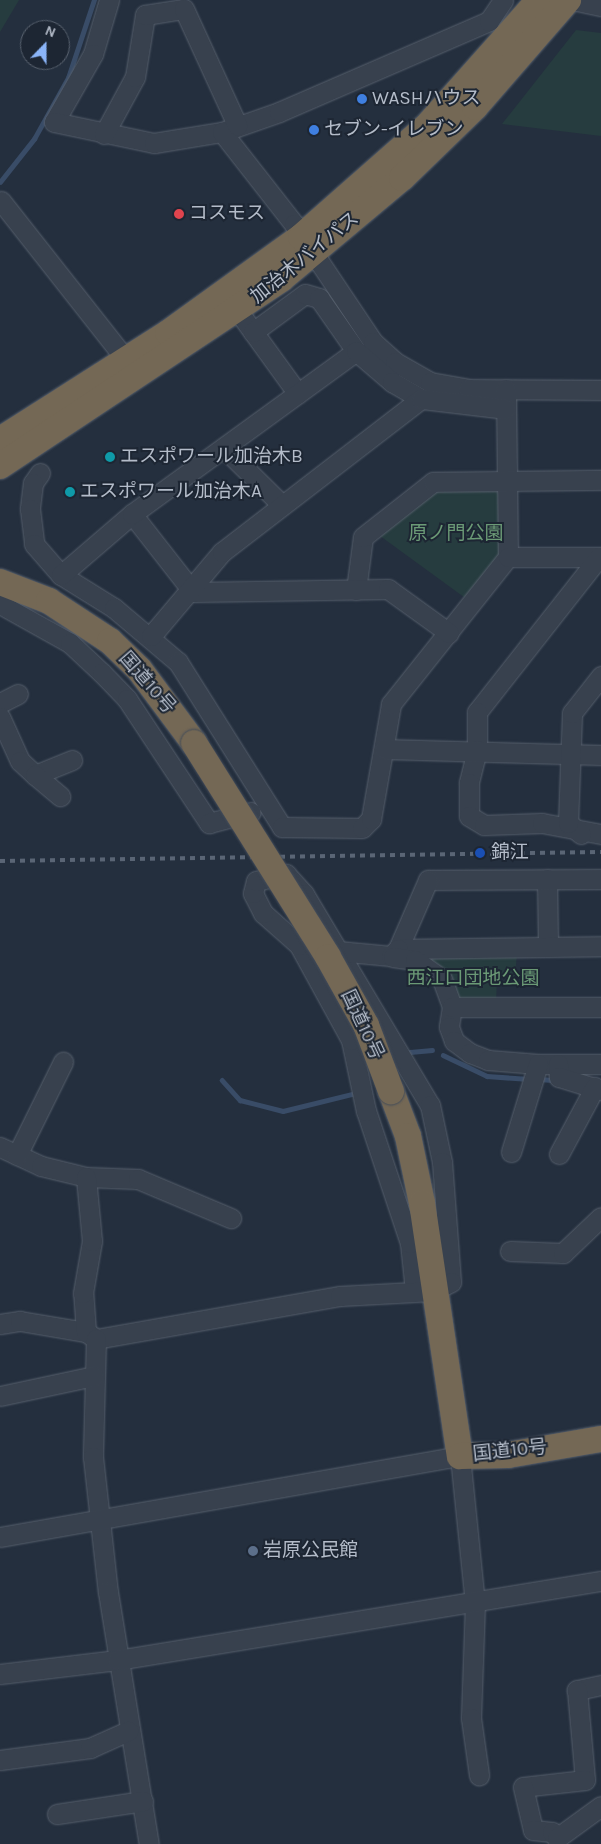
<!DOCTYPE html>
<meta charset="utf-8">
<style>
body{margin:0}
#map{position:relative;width:601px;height:1844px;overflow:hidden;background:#242f3e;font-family:Karla,"Noto Sans JP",sans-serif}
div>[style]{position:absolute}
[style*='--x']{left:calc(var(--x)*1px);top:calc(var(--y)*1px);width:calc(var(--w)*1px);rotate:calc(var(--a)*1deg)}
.green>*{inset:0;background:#263c3f}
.stream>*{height:4.5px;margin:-2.25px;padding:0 2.25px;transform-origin:2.25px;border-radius:2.25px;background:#394c67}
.roads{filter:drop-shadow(0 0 1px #565f6c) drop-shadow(0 0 1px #565f6c)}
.minor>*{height:19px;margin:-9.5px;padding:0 9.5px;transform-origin:9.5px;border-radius:9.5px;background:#38414e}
.highway>*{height:26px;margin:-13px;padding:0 13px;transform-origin:13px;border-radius:13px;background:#746855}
.rail>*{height:4px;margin-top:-2px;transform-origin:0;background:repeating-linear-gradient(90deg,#5a6575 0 5px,transparent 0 10px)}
.bridges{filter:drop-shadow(0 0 1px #434c59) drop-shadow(0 0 1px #434c59)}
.highway-bridge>*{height:26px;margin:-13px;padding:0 13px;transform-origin:13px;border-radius:13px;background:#746855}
.dots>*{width:14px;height:14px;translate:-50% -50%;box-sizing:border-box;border:2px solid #1d2633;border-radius:50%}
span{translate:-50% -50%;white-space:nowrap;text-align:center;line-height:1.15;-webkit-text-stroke:4px #1d2633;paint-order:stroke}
.poi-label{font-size:19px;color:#b4bcc9}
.left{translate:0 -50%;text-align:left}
.street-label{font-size:19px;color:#b4bcc9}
.park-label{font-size:19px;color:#6b9a76}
.north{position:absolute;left:20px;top:20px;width:50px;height:50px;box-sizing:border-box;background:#1d2633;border:1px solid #59626f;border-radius:50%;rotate:22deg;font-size:14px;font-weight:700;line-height:20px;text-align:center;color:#b4bcc9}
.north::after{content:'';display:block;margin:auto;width:18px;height:22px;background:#8ab4f8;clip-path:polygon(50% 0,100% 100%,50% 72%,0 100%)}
</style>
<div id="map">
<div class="green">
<i style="clip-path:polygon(0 0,19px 0,0 32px)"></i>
<i style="clip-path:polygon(576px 30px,601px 33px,601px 136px,502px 124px)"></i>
<i style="clip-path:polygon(434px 486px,494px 489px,501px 494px,503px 555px,468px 600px,376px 533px)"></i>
<i style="clip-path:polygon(517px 953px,515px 978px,497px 978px,496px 1003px,459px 1003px,425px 959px,427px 955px)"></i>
</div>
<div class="stream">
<i style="--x:0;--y:182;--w:55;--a:-51.7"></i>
<i style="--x:34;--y:139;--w:70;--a:-60.9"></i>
<i style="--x:68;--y:78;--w:82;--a:-71.6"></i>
<i style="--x:410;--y:1052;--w:22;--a:-5"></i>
<i style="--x:443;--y:1055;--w:49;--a:25.5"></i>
<i style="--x:487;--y:1076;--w:42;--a:4.1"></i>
<i style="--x:539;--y:1079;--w:13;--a:4"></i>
<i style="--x:222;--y:1080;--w:27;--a:48"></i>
<i style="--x:240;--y:1100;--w:44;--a:14.3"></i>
<i style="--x:283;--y:1111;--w:71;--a:-13.8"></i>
</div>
<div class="roads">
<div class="minor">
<i style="--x:109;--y:0;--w:56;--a:106.5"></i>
<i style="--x:93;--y:54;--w:78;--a:119.8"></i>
<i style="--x:54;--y:122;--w:102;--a:11.9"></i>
<i style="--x:154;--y:143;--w:69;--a:-9.2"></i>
<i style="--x:222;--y:132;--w:60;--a:-19.3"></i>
<i style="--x:279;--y:112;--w:229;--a:-23.4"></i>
<i style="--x:489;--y:21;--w:25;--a:-56"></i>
<i style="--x:572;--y:0;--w:30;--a:12"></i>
<i style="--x:222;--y:132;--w:117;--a:52"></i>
<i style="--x:294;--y:224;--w:142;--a:56.2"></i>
<i style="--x:373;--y:342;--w:30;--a:42"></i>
<i style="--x:395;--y:362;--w:40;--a:29.7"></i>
<i style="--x:430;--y:382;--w:39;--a:10"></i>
<i style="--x:468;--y:389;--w:133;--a:0.4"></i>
<i style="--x:104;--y:134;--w:65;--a:-61.5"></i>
<i style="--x:135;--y:77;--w:63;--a:-80.8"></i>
<i style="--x:145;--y:15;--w:39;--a:-9"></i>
<i style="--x:184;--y:9;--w:128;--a:65.4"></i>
<i style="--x:1;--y:201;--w:202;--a:51.8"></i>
<i style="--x:238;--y:311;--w:102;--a:54.1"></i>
<i style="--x:253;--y:332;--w:64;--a:-36.2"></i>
<i style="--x:305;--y:294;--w:15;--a:16"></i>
<i style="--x:319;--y:298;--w:65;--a:55.1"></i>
<i style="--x:224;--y:448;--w:81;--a:44.5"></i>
<i style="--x:40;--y:473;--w:12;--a:125"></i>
<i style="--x:33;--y:483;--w:26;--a:97"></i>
<i style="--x:30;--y:509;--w:35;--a:83"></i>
<i style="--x:34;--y:544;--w:41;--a:48.9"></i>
<i style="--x:61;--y:575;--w:62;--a:31.9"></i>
<i style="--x:114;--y:608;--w:84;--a:40.2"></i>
<i style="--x:178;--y:662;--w:195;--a:57.8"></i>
<i style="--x:282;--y:827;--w:80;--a:0.7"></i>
<i style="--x:362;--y:828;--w:13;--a:-45"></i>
<i style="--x:371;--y:819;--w:117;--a:-80.1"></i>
<i style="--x:391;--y:704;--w:188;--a:-51.5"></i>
<i style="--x:508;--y:557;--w:168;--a:-90.7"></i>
<i style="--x:132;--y:514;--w:99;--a:52"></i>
<i style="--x:508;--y:557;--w:93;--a:0"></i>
<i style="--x:599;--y:557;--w:197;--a:128.2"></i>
<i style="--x:477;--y:712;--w:38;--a:90"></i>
<i style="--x:477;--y:750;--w:34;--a:104"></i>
<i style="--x:469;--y:783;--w:33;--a:90"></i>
<i style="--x:469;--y:816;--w:17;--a:31"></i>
<i style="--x:484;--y:825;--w:58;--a:-2"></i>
<i style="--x:542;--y:823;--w:60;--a:10.6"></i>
<i style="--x:61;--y:575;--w:94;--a:-40.7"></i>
<i style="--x:132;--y:514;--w:277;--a:-36"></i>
<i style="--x:356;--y:351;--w:48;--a:40.7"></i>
<i style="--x:392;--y:382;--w:34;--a:30"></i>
<i style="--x:356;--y:590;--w:53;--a:-82.5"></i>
<i style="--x:363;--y:537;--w:89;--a:-38.2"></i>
<i style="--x:433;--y:482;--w:168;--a:-0.7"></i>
<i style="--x:193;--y:592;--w:195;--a:-0.9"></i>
<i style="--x:388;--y:589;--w:75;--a:35.8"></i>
<i style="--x:0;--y:604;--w:80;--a:29.1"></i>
<i style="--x:70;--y:643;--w:44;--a:43.2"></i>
<i style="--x:102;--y:673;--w:36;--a:46"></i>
<i style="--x:127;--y:699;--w:149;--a:56.5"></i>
<i style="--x:209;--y:823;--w:43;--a:-14.7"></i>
<i style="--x:151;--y:636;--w:110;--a:-49.8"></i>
<i style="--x:222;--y:552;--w:251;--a:-37.6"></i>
<i style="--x:421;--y:399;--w:85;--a:6.8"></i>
<i style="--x:0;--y:703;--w:20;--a:-27"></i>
<i style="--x:0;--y:717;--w:48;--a:65.6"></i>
<i style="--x:20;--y:761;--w:21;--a:43"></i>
<i style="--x:35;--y:775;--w:40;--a:-22"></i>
<i style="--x:384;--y:749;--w:217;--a:1.6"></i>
<i style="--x:35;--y:775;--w:33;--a:40"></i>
<i style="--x:581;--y:834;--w:17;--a:-140"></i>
<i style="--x:568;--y:823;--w:110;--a:-87.9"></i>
<i style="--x:572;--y:713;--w:47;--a:-51.9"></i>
<i style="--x:286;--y:874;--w:27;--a:48"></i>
<i style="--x:304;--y:894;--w:246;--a:59.2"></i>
<i style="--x:430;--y:1105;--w:58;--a:78.1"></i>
<i style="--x:442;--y:1162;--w:120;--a:85.7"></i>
<i style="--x:451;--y:1282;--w:20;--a:153"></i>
<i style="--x:433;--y:1291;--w:21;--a:-152"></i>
<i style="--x:414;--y:1281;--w:38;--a:-96"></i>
<i style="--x:410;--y:1243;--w:139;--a:-108.4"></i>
<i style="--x:366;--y:1111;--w:73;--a:-101.9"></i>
<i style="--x:351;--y:1040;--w:108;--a:-118.7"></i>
<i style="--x:299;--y:945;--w:48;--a:-138.4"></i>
<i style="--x:263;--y:913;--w:22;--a:-117"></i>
<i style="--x:253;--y:893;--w:12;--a:-76"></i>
<i style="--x:256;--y:881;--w:31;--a:-13"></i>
<i style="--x:547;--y:879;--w:66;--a:89.1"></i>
<i style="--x:601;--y:879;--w:173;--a:179.7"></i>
<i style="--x:428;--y:880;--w:75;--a:113.5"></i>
<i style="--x:398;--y:949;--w:203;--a:-0.8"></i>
<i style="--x:338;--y:951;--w:53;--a:5.4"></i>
<i style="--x:391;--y:956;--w:10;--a:-45"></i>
<i style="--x:393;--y:957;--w:22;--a:8"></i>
<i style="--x:415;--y:960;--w:33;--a:35"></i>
<i style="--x:442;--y:979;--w:30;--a:70"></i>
<i style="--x:452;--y:1007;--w:20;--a:99"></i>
<i style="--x:449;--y:1027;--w:15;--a:70"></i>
<i style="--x:454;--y:1041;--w:20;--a:37"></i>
<i style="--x:470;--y:1053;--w:19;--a:21"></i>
<i style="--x:488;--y:1060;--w:50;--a:4.6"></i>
<i style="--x:538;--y:1064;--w:63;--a:0"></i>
<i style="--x:452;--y:1007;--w:149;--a:0"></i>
<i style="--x:558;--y:1064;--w:13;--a:86"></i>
<i style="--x:559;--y:1077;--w:44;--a:17.2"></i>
<i style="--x:0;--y:1147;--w:45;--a:24.9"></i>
<i style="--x:41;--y:1166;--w:46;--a:13.7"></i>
<i style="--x:86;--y:1177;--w:52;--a:2.2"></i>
<i style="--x:138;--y:1179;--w:101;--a:22.8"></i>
<i style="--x:511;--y:1152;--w:92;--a:-72.9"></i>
<i style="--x:559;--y:1154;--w:76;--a:-61.8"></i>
<i style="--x:17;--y:1155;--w:104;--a:-63.7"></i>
<i style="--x:510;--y:1251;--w:53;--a:2.2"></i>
<i style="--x:563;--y:1253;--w:52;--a:-43.5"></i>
<i style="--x:0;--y:1324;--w:20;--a:-9"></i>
<i style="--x:20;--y:1321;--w:67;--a:9.5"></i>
<i style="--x:86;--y:1332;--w:12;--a:35"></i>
<i style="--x:96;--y:1339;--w:248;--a:-10"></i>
<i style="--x:340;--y:1296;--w:93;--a:-3.1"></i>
<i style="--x:86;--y:1332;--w:39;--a:-94"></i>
<i style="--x:83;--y:1293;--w:53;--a:-80.2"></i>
<i style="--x:92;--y:1241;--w:64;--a:-95.4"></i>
<i style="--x:96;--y:1339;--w:118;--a:91.5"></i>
<i style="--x:93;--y:1457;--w:136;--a:83.7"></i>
<i style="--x:108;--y:1592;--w:255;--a:80.8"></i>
<i style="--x:0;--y:1396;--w:96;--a:-12"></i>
<i style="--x:0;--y:1537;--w:467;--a:-10"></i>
<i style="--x:460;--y:1456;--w:148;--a:84.2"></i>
<i style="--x:475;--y:1603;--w:115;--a:92"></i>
<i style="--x:471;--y:1718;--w:58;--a:82"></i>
<i style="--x:0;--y:1674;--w:118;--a:-6.8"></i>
<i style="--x:117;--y:1660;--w:490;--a:-9.3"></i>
<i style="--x:601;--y:1685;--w:25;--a:168"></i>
<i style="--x:577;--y:1690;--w:90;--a:84.9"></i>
<i style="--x:585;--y:1780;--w:62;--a:173.6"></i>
<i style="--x:523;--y:1787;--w:44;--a:76.9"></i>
<i style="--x:533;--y:1830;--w:19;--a:6"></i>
<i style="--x:552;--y:1832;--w:8;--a:50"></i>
<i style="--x:557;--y:1838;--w:54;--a:-36"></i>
<i style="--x:0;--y:1760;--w:91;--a:-7.6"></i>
<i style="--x:90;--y:1748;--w:42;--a:-24.1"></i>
<i style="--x:57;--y:1814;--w:87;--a:-8.6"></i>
</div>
<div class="highway">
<i style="--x:0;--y:440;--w:199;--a:-32.5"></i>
<i style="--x:168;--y:333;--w:164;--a:-35.8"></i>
<i style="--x:301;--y:237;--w:171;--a:-41.4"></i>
<i style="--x:429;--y:124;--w:166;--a:-48.4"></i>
<i style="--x:0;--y:466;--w:338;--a:-33.6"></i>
<i style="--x:281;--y:279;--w:158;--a:-39.9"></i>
<i style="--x:402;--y:178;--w:102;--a:-44.2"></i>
<i style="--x:475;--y:107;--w:142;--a:-49"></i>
<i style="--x:0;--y:582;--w:53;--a:21.2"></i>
<i style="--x:49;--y:601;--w:73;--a:33.3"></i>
<i style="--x:110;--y:641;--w:40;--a:44"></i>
<i style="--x:139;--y:669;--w:92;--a:53.4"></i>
<i style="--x:391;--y:1091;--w:48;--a:69.3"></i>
<i style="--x:408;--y:1136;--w:68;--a:78.2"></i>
<i style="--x:422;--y:1203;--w:256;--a:81.5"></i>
<i style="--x:460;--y:1456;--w:48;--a:-1.2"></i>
<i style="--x:508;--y:1455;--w:94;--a:-9.8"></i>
</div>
</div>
<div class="rail">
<i style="--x:0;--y:861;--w:601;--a:-0.86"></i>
</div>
<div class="bridges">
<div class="highway-bridge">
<i style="--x:194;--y:743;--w:252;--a:57.9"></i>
<i style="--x:328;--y:957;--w:78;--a:60.8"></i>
<i style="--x:366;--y:1025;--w:71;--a:69.3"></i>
</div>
</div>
<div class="dots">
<i style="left:362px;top:99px;background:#3f7fe0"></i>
<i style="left:314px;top:130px;background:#3f7fe0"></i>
<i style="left:179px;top:214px;background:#e0444e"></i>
<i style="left:110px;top:457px;background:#0f9aa8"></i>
<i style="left:70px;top:492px;background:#0f9aa8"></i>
<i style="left:480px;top:853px;background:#1a4fb4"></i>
<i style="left:253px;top:1551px;background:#5c6f8a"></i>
</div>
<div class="poi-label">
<span class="left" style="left:372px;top:99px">WASHハウス</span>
<span class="left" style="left:324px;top:130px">セブン-イレブン</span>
<span class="left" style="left:189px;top:214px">コスモス</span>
<span class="left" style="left:120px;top:457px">エスポワール加治木B</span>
<span class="left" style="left:80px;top:492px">エスポワール加治木A</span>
<span class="left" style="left:491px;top:853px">錦江</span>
<span class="left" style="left:263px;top:1551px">岩原公民館</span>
</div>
<div class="street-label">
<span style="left:305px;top:258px;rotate:-39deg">加治木バイパス</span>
<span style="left:147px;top:683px;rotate:49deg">国道10号</span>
<span style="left:362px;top:1025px;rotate:65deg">国道10号</span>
<span style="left:510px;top:1451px;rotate:-6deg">国道10号</span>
</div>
<div class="park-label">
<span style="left:456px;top:534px">原ノ門公園</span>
<span style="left:473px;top:979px">西江口団地公園</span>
</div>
<div class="north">N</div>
</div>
